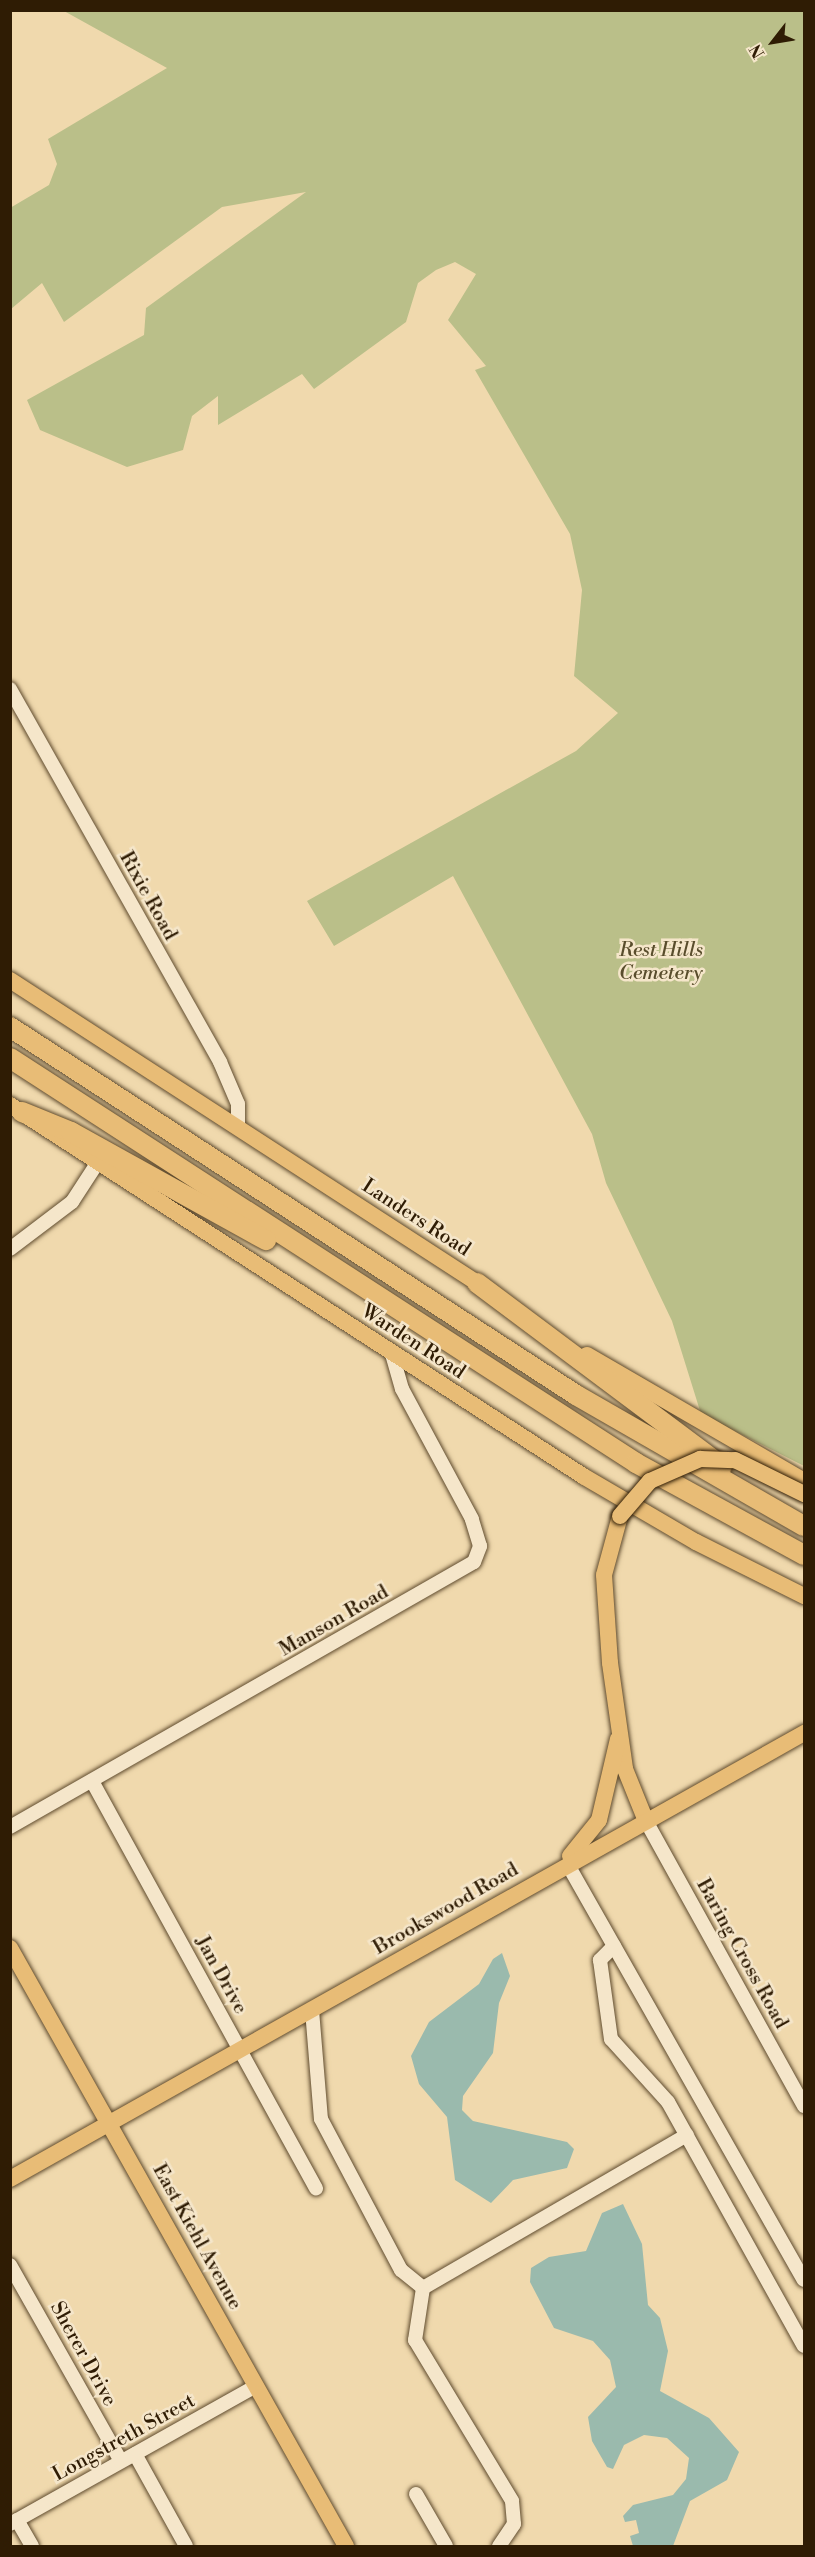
<!DOCTYPE html>
<style>
body{margin:0}
#map{position:relative;width:815px;height:2557px;overflow:hidden;background:#f0d9ad;font-family:"Libre Bodoni",serif}
div>[style]{position:absolute}
[style*='--x']{left:calc(var(--x)*1px);top:calc(var(--y)*1px);width:calc(var(--w)*1px);rotate:calc(var(--a)*1deg)}
.green>*{inset:0;background:#babf89}
.water>*{inset:0;background:#9abaad}
.roads{filter:drop-shadow(0 0 2px #5f4b2e) drop-shadow(0 0 2px #5f4b2e)}
.minor>*{height:14px;margin:-7px;padding:0 7px;transform-origin:7px;border-radius:7px;background:#f5e6ca}
.major>*{height:16px;margin:-8px;padding:0 8px;transform-origin:8px;border-radius:8px;background:#e8bc76}
.highway>*{height:20px;margin:-10px;padding:0 10px;transform-origin:10px;border-radius:10px;background:#e8bc76}
.bridges{filter:drop-shadow(0 0 2px #2f1c04) drop-shadow(0 0 2px #2f1c04)}
.major-bridge>*{height:16px;margin:-8px;padding:0 8px;transform-origin:8px;border-radius:8px;background:#e8bc76}
span{translate:-50% -50%;white-space:nowrap;text-align:center;line-height:1.15;-webkit-text-stroke:5px #f5e6ca;paint-order:stroke}
.street-label{font-size:20px;color:#2f1c04}
.park-label{font-size:20px;color:#594d2c;font-style:italic}
.frame{position:absolute;inset:0;border:12px solid #2f1c04;pointer-events:none}
.north{position:absolute;left:743px;top:12px;width:60px;height:60px;-webkit-text-stroke:4px #f5e6ca;paint-order:stroke;rotate:239deg;font-size:16px;font-weight:700;line-height:24px;text-align:center;color:#2f1c04}
.north::after{content:'';display:block;margin:auto;width:21px;height:27px;background:#2f1c04;clip-path:polygon(50% 0,100% 100%,50% 72%,0 100%)}
</style>
<div id="map">
<div class="green">
<i style="clip-path:polygon(64px 11px,804px 11px,804px 1466px,701px 1414px,672px 1321px,606px 1183px,592px 1134px,453px 876px,334px 946px,307px 901px,576px 751px,618px 713px,574px 676px,582px 590px,570px 534px,475px 370px,486px 366px,448px 320px,476px 274px,455px 262px,436px 270px,418px 283px,406px 322px,314px 389px,302px 374px,218px 425px,218px 396px,192px 416px,183px 450px,127px 467px,40px 430px,27px 400px,144px 335px,146px 308px,306px 192px,222px 207px,64px 322px,42px 283px,11px 309px,10px 208px,49px 185px,57px 164px,48px 139px,167px 68px)"></i>
</div>
<div class="water">
<i style="clip-path:polygon(502px 1953px,510px 1976px,499px 2003px,493px 2053px,463px 2096px,462px 2110px,473px 2121px,567px 2142px,574px 2149px,567px 2168px,513px 2180px,491px 2203px,455px 2180px,447px 2117px,419px 2084px,411px 2056px,429px 2022px,479px 1984px,493px 1959px)"></i>
<i style="clip-path:polygon(623px 2204px,642px 2244px,648px 2305px,660px 2318px,668px 2351px,660px 2391px,709px 2418px,739px 2452px,727px 2480px,690px 2501px,673px 2546px,633px 2546px,630px 2536px,639px 2533px,636px 2520px,625px 2522px,623px 2516px,633px 2505px,673px 2495px,686px 2479px,689px 2458px,667px 2438px,644px 2435px,624px 2445px,613px 2469px,607px 2467px,592px 2441px,588px 2417px,616px 2387px,610px 2360px,593px 2341px,554px 2328px,530px 2282px,531px 2268px,549px 2257px,586px 2251px,602px 2213px)"></i>
</div>
<div class="roads">
<div class="minor">
<i style="--x:10;--y:689;--w:428;--a:60.6"></i>
<i style="--x:220;--y:1062;--w:46;--a:66.8"></i>
<i style="--x:238;--y:1104;--w:23;--a:90"></i>
<i style="--x:10;--y:1249;--w:78;--a:-37.2"></i>
<i style="--x:72;--y:1202;--w:48;--a:-57"></i>
<i style="--x:92;--y:1781;--w:465;--a:61.2"></i>
<i style="--x:646;--y:1821;--w:326;--a:61"></i>
<i style="--x:10;--y:1827;--w:534;--a:-29.73"></i>
<i style="--x:474;--y:1562;--w:17;--a:-69"></i>
<i style="--x:480;--y:1546;--w:28;--a:-107"></i>
<i style="--x:472;--y:1519;--w:148;--a:-118.3"></i>
<i style="--x:402;--y:1389;--w:37;--a:-106"></i>
<i style="--x:568;--y:1865;--w:477;--a:60.4"></i>
<i style="--x:614;--y:1946;--w:20;--a:135"></i>
<i style="--x:600;--y:1960;--w:80;--a:82.1"></i>
<i style="--x:611;--y:2039;--w:85;--a:47.9"></i>
<i style="--x:668;--y:2102;--w:279;--a:60.9"></i>
<i style="--x:312;--y:2010;--w:109;--a:85.3"></i>
<i style="--x:321;--y:2119;--w:171;--a:62.1"></i>
<i style="--x:401;--y:2270;--w:28;--a:39"></i>
<i style="--x:423;--y:2288;--w:53;--a:98.7"></i>
<i style="--x:415;--y:2340;--w:188;--a:58.9"></i>
<i style="--x:512;--y:2501;--w:23;--a:85"></i>
<i style="--x:514;--y:2524;--w:27;--a:124"></i>
<i style="--x:10;--y:2265;--w:225;--a:60.5"></i>
<i style="--x:423;--y:2288;--w:305;--a:-30.1"></i>
<i style="--x:135;--y:2454;--w:105;--a:61"></i>
<i style="--x:416;--y:2494;--w:60;--a:60"></i>
<i style="--x:17;--y:2520;--w:30;--a:60"></i>
<i style="--x:10;--y:2524;--w:282;--a:-29.3"></i>
</div>
<div class="major">
<i style="--x:10;--y:980;--w:570;--a:32.96"></i>
<i style="--x:10;--y:1105;--w:683;--a:32.92"></i>
<i style="--x:583;--y:1476;--w:131;--a:30.3"></i>
<i style="--x:696;--y:1542;--w:121;--a:26.6"></i>
<i style="--x:587;--y:1355;--w:251;--a:30.1"></i>
<i style="--x:620;--y:1516;--w:61;--a:105.2"></i>
<i style="--x:604;--y:1575;--w:88;--a:86.1"></i>
<i style="--x:610;--y:1663;--w:107;--a:81.9"></i>
<i style="--x:625;--y:1769;--w:56;--a:68"></i>
<i style="--x:570;--y:1856;--w:46;--a:-51.1"></i>
<i style="--x:599;--y:1820;--w:83;--a:-76.8"></i>
<i style="--x:10;--y:1948;--w:686;--a:60.67"></i>
<i style="--x:10;--y:2179;--w:911;--a:-29.32"></i>
</div>
<div class="highway">
<i style="--x:10;--y:1027;--w:675;--a:33.03"></i>
<i style="--x:576;--y:1395;--w:263;--a:29.9"></i>
<i style="--x:10;--y:1058;--w:746;--a:32.9"></i>
<i style="--x:636;--y:1463;--w:192;--a:28.7"></i>
<i style="--x:22;--y:1112;--w:53;--a:22.2"></i>
<i style="--x:71;--y:1132;--w:223;--a:29"></i>
<i style="--x:477;--y:1283;--w:306;--a:36.8"></i>
</div>
</div>
<div class="bridges">
<div class="major-bridge">
<i style="--x:620;--y:1516;--w:46;--a:-49.4"></i>
<i style="--x:650;--y:1481;--w:55;--a:-23.7"></i>
<i style="--x:700;--y:1459;--w:35;--a:2"></i>
<i style="--x:735;--y:1460;--w:77;--a:26.2"></i>
</div>
</div>
<div class="street-label">
<span style="left:148px;top:896px;rotate:61deg">Rixie Road</span>
<span style="left:416px;top:1218px;rotate:33deg">Landers Road</span>
<span style="left:413px;top:1342px;rotate:33deg">Warden Road</span>
<span style="left:334px;top:1621px;rotate:-30deg">Manson Road</span>
<span style="left:446px;top:1909px;rotate:-30deg">Brookswood Road</span>
<span style="left:742px;top:1954px;rotate:61deg">Baring Cross Road</span>
<span style="left:221px;top:1975px;rotate:61deg">Jan Drive</span>
<span style="left:197px;top:2237px;rotate:61deg">East Kiehl Avenue</span>
<span style="left:83px;top:2354px;rotate:61deg">Sherer Drive</span>
<span style="left:124px;top:2438px;rotate:-29deg">Longstreth Street</span>
</div>
<div class="park-label">
<span style="left:661px;top:962px">Rest Hills<br>Cemetery</span>
</div>
<div class="frame"></div>
<div class="north">N</div>
</div>
